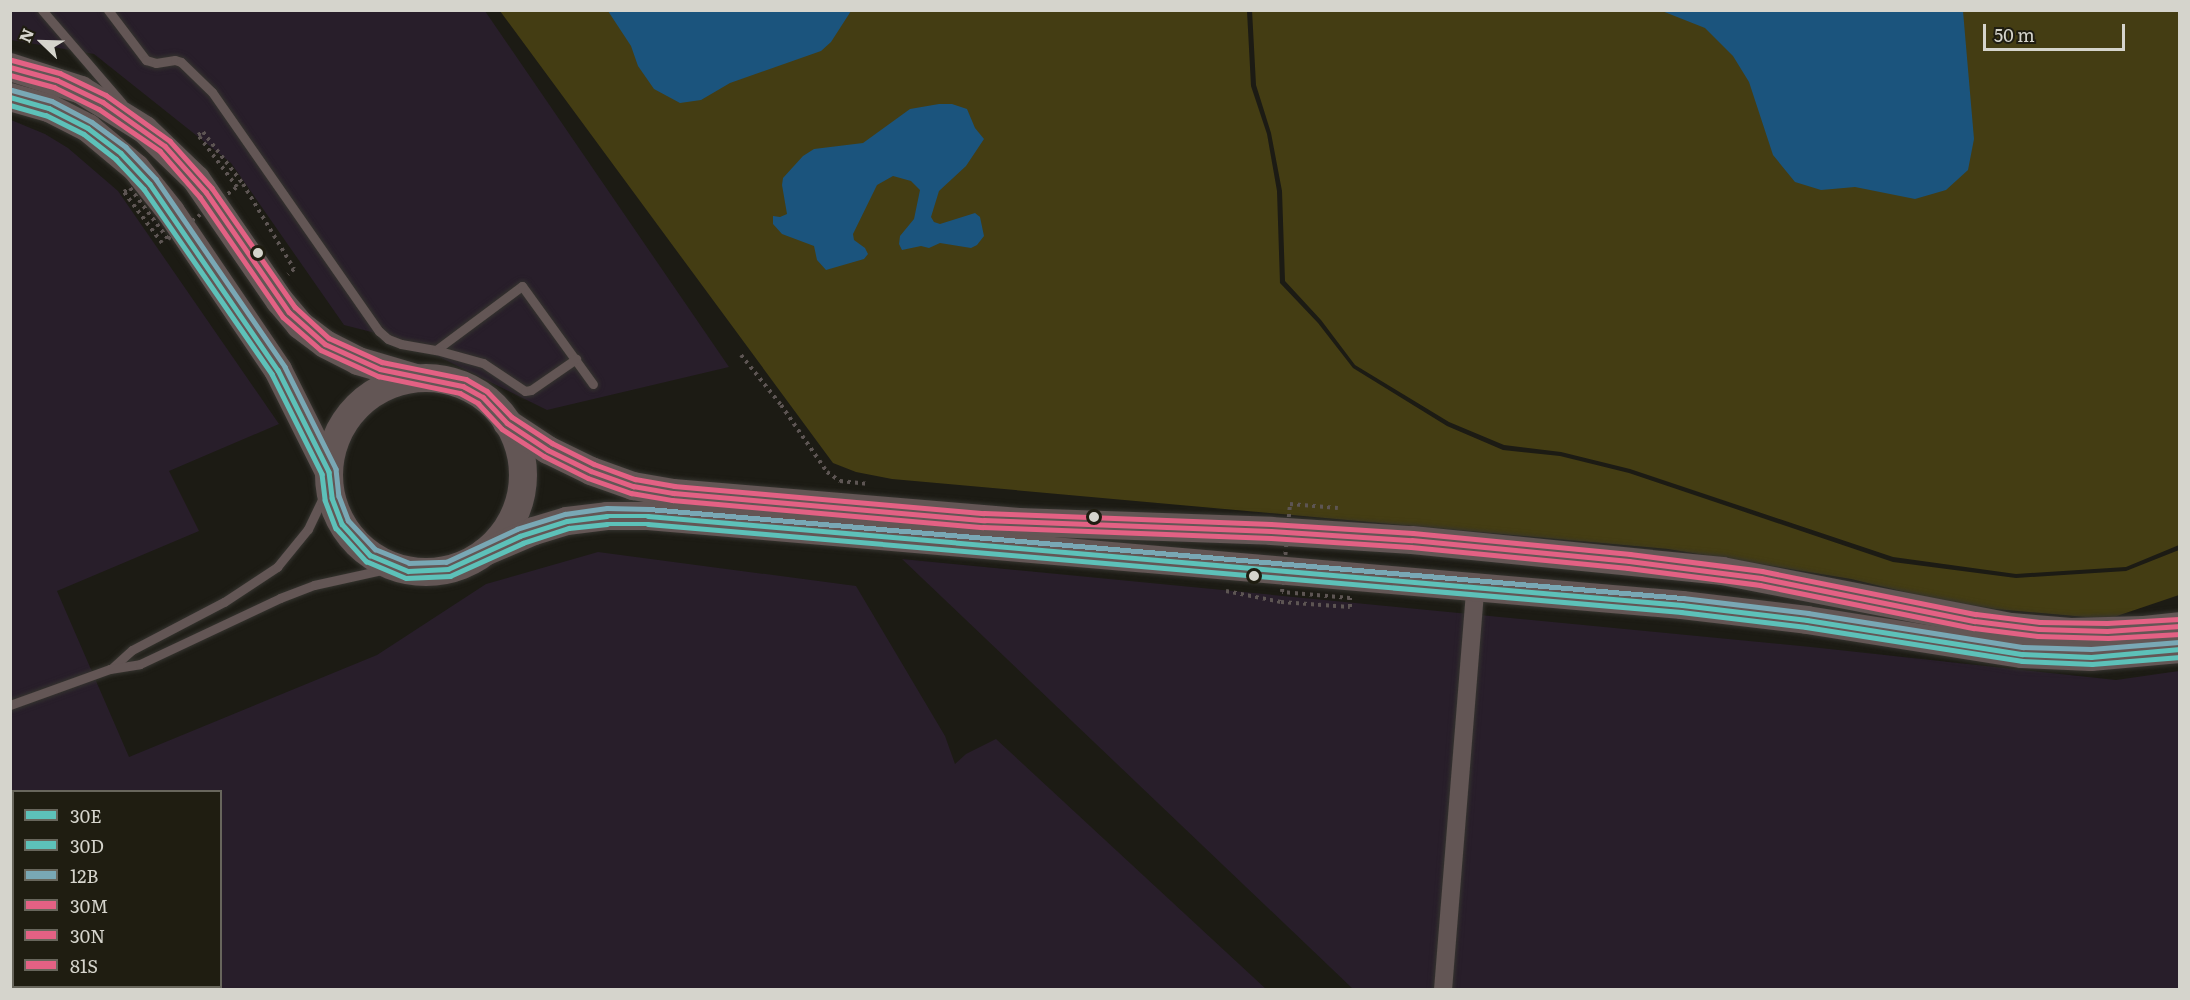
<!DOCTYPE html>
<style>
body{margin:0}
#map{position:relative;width:2190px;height:1000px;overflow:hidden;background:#1c1b14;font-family:Literata,serif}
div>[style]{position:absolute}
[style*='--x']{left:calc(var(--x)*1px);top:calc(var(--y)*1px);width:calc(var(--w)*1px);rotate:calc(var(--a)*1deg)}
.industrial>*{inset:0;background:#281e2a}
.green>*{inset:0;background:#443d13}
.water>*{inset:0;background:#1b547d}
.path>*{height:4px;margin-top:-2px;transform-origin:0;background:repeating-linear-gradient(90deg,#5d5553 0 3px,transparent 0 7.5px)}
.roads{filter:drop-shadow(0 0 2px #35342f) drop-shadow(0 0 2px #35342f)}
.service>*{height:9px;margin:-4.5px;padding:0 4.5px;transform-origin:4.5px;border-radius:4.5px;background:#635655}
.minor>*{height:18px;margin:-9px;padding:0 9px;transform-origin:9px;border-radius:9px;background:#635655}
.primary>*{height:28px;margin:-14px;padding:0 14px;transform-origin:14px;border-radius:14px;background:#635655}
.primary>.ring{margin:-14px;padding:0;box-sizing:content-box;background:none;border:28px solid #635655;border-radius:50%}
.path-bridge>*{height:4px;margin-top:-2px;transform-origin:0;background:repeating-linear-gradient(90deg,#5d5553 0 3px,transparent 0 7.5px)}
.bus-1>*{height:4.5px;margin:-2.25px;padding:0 2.25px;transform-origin:2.25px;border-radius:2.25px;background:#5dc1b9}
.bus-2>*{height:4.5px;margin:-2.25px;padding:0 2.25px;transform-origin:2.25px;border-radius:2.25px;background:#5dc1b9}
.bus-3>*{height:4.5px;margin:-2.25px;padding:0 2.25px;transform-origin:2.25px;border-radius:2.25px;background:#79a8b5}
.bus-4>*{height:4.5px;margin:-2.25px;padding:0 2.25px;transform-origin:2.25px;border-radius:2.25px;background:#e36184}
.bus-5>*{height:4.5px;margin:-2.25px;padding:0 2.25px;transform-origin:2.25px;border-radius:2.25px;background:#e36184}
.bus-6>*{height:4.5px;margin:-2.25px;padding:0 2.25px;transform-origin:2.25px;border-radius:2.25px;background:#e36184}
.dots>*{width:16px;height:16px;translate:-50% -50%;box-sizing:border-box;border:3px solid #1f1d11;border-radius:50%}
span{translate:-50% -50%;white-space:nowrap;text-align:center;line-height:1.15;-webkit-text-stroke:4.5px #1f1d11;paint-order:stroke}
.frame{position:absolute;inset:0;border:12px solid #d5d4cc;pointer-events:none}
.legend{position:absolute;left:12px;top:790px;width:210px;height:198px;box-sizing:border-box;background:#1f1d11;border:2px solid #68665c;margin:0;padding:8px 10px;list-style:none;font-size:18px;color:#d5d4cc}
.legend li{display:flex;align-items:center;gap:12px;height:30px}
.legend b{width:30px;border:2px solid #68665c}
.north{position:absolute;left:12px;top:12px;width:60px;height:60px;-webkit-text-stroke:4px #1f1d11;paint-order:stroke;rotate:293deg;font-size:16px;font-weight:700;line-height:24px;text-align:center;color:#d5d4cc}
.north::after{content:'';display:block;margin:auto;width:21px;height:27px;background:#d5d4cc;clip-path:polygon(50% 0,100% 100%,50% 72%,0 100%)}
.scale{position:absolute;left:1983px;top:24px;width:142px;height:27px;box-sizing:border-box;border:3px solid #d5d4cc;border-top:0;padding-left:8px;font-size:18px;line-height:21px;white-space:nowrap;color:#d5d4cc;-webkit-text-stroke:4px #1f1d11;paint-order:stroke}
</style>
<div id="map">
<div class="industrial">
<i style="clip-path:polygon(10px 11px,485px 11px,729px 367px,547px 410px,407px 341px,344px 325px,231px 163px,94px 54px,11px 40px)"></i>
<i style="clip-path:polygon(evenodd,11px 120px,45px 134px,68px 148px,118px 191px,279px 424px,169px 471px,199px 531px,57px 591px,129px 757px,377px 655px,486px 584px,598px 552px,856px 586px,945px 736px,955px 764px,966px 754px,996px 739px,1266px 989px,11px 990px,11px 120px,14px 792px,220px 792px,220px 986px,14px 986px,14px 792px)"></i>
<i style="clip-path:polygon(902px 559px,1811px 647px,2116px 680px,2179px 671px,2179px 989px,1353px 989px)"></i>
</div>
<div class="green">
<i style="clip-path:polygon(1252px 10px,2179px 11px,2179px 545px,2126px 567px,2016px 574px,1893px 557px,1630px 469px,1561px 452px,1504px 445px,1449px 422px,1355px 365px,1321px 320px,1285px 281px,1282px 191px,1271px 133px,1256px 85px)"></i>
<i style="clip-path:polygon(500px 11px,1247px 11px,1251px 86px,1267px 134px,1277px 191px,1280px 283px,1318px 323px,1353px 368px,1447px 426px,1503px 450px,1560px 456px,1629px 473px,1893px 562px,2016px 578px,2126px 571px,2179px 550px,2179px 595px,2108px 619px,1995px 609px,1934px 599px,1851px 579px,1668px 549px,892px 479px,856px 472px,833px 463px)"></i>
</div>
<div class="water">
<i style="clip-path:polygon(608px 11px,851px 11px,831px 42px,821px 51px,730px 83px,701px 100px,680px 103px,654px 89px,638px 66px,631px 46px)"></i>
<i style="clip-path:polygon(1662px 11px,1963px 11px,1974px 139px,1968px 170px,1946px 190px,1915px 199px,1855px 187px,1821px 190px,1795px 182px,1773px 155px,1749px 82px,1733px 56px,1705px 28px)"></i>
<i style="clip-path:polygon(939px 104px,952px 104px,967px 109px,975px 128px,984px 139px,966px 166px,939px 191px,931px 217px,934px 222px,940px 224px,975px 213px,980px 217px,984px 236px,977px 245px,971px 248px,940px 243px,929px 248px,921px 246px,902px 250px,899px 244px,900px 236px,914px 219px,920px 190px,911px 181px,893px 176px,877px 185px,853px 234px,854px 240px,865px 248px,868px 254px,864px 259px,826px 270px,817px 260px,814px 246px,782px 234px,773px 224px,773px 216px,780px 217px,787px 214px,782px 185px,783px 178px,803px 156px,814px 149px,863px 143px,910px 109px)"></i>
</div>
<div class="path">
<i style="--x:243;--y:184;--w:99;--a:59"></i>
<i style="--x:294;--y:269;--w:8;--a:140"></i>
<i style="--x:741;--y:355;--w:64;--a:51.3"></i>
<i style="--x:781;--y:405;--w:81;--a:55.5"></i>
<i style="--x:827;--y:472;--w:16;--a:35"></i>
<i style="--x:840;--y:481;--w:29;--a:6"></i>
<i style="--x:1226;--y:591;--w:56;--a:11.3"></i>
</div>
<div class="roads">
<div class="service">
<i style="--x:42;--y:10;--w:123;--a:49.3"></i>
<i style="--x:108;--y:10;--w:63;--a:52.8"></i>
<i style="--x:146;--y:60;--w:10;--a:17"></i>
<i style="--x:156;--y:63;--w:19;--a:-9"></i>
<i style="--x:175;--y:60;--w:6;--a:18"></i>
<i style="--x:181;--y:62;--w:43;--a:44.1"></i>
<i style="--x:212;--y:92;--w:292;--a:55.1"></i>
<i style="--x:379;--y:331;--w:12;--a:42"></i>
<i style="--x:388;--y:339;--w:14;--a:21"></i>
<i style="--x:401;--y:344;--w:36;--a:10"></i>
<i style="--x:436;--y:350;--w:107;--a:-36.7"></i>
<i style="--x:522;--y:286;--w:121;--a:54.1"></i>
<i style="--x:436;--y:350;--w:49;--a:15.5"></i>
<i style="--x:483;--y:363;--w:50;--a:33.7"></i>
<i style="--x:525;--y:391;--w:6;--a:-9"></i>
<i style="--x:531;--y:390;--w:55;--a:-34.6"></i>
<i style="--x:112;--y:668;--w:27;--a:-42"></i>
<i style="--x:132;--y:650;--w:104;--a:-27.6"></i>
<i style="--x:224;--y:602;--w:64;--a:-33.4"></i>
<i style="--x:277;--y:567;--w:49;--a:-50.8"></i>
<i style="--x:308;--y:529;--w:49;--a:-64.5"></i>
<i style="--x:10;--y:705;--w:106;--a:-19.8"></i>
<i style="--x:110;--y:669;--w:30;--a:-9"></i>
<i style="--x:140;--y:664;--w:155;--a:-25.2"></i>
<i style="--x:280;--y:598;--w:36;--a:-21"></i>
<i style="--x:314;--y:585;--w:83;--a:-12.5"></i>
<i style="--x:10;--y:836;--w:6;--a:51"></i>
<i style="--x:109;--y:986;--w:4;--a:63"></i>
</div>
<div class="minor">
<i style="--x:1443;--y:990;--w:403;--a:-85.4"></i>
</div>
<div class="primary">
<i style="--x:10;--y:67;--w:75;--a:17.9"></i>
<i style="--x:81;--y:90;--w:75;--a:32"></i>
<i style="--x:145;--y:130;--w:71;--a:43.9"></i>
<i style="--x:196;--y:179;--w:148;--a:55.5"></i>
<i style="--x:280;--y:301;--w:31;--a:50"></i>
<i style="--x:300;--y:325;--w:31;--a:37"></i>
<i style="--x:325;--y:344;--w:37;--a:27"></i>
<i style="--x:358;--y:361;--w:60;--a:16.3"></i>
<i style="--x:10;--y:97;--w:41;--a:15.8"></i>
<i style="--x:49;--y:108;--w:44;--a:27.1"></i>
<i style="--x:88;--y:128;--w:62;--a:39.8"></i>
<i style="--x:136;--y:168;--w:56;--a:51.5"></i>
<i style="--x:171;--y:212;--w:191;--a:55.9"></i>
<i style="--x:278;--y:370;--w:114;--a:63.4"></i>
<i class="ring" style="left:329px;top:378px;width:166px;height:166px"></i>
<i style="--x:507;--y:423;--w:49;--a:33.4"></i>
<i style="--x:548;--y:450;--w:48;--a:26"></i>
<i style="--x:591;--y:471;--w:45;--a:19.7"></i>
<i style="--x:633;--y:486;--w:41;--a:9.9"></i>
<i style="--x:673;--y:493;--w:347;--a:4.8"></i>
<i style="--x:1019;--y:522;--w:252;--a:2"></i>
<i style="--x:1271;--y:531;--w:141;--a:3.7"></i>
<i style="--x:1412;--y:540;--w:312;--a:5.7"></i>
<i style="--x:1722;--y:571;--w:294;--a:11"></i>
<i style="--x:2011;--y:627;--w:60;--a:4.8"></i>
<i style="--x:2071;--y:632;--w:73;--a:-1.6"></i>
<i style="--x:2144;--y:630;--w:36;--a:-6"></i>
<i style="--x:485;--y:552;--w:53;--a:-23.2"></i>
<i style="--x:534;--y:531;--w:34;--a:-17"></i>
<i style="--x:567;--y:521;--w:40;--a:-7.1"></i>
<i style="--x:607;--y:516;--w:41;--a:0"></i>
<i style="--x:648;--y:516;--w:1038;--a:4.92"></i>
<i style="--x:1682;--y:605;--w:126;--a:6.8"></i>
<i style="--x:1807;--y:620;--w:218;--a:9"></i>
<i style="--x:2022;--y:654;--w:69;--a:2.5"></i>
<i style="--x:2091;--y:657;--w:89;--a:-5.1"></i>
</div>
</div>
<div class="path-bridge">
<i style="--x:162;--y:243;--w:64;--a:-126.7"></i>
<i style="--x:124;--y:192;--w:7;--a:-34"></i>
<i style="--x:130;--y:188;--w:64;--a:53.3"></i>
<i style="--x:168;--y:239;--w:86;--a:-37"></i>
<i style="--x:237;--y:187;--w:65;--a:-126.9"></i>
<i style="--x:198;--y:135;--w:6;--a:-31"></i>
<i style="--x:203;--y:132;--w:66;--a:52.4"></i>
<i style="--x:1281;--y:602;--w:69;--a:4.1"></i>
<i style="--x:1350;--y:607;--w:9;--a:-90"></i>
<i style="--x:1350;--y:598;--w:68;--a:-175"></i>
<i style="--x:1282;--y:592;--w:88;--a:-84.8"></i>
<i style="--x:1290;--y:504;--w:48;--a:4.8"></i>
</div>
<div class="bus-1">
<i style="--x:10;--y:97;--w:41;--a:15.8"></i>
<i style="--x:49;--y:108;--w:44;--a:27.1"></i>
<i style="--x:88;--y:128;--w:41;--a:37.1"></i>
<i style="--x:121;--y:153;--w:42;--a:46.9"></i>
<i style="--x:150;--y:184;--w:226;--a:55.5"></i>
<i style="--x:278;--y:370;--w:114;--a:63.4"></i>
<i style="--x:329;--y:472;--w:26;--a:83"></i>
<i style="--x:332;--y:498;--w:28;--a:69"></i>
<i style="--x:342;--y:524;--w:42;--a:47.9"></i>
<i style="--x:370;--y:555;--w:41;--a:22.8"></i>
<i style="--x:408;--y:571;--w:40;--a:-2.9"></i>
<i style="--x:448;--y:569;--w:79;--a:-24.6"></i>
<i style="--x:520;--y:536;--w:49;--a:-17.7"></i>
<i style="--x:567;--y:521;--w:40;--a:-7.1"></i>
<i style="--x:607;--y:516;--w:41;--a:0"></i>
<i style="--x:648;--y:516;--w:1038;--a:4.92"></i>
<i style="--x:1682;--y:605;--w:126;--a:6.8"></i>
<i style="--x:1807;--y:620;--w:218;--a:9"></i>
<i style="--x:2022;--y:654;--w:69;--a:2.5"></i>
<i style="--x:2091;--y:657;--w:89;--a:-5.1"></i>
</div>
<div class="bus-2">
<i style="--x:10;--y:105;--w:37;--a:16"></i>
<i style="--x:46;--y:115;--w:42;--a:26.6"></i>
<i style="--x:84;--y:134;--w:41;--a:38"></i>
<i style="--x:116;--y:159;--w:41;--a:47"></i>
<i style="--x:144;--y:189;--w:225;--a:55.3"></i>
<i style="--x:272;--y:374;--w:112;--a:63.4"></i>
<i style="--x:322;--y:474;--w:26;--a:83"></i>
<i style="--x:325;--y:500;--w:30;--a:69"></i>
<i style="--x:336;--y:528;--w:45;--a:47.7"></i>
<i style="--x:366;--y:561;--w:43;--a:23"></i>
<i style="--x:406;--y:578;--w:44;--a:-2.6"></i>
<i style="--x:450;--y:576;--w:80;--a:-24.3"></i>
<i style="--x:523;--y:543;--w:48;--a:-18.1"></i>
<i style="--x:569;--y:528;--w:38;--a:-6"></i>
<i style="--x:607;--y:524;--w:41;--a:0"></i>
<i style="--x:648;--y:524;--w:1037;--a:4.87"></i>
<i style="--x:1681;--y:612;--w:126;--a:6.8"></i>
<i style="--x:1806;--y:627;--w:219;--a:8.9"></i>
<i style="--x:2022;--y:661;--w:70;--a:2.5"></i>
<i style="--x:2092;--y:664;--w:88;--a:-4.5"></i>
</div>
<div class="bus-3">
<i style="--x:12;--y:90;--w:41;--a:15.4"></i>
<i style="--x:52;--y:101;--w:45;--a:27.7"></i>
<i style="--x:92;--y:122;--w:42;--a:36.3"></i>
<i style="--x:126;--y:147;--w:44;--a:46.8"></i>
<i style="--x:156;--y:179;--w:228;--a:55.5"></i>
<i style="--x:285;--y:367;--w:114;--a:63.4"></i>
<i style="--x:336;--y:469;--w:27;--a:84"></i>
<i style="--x:339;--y:496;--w:26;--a:69"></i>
<i style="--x:348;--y:520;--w:40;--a:47"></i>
<i style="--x:375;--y:549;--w:37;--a:22"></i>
<i style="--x:409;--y:563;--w:37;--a:-2"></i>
<i style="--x:446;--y:562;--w:78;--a:-24.9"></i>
<i style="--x:517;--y:529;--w:50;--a:-17.4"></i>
<i style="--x:565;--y:514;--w:42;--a:-8.1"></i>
<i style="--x:607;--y:508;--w:42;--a:1.4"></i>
<i style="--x:649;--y:509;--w:1038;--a:4.92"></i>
<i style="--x:1683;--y:598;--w:126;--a:6.8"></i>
<i style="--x:1808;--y:613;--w:218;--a:9"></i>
<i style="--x:2023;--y:647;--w:68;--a:1.7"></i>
<i style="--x:2091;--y:649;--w:88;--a:-4.5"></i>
</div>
<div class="bus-4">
<i style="--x:10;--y:67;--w:49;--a:15.5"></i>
<i style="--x:57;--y:80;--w:51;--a:25.6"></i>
<i style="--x:103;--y:102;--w:76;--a:35.4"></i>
<i style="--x:165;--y:146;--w:62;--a:48.3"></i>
<i style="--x:206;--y:192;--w:146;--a:55.3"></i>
<i style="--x:289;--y:312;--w:48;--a:41.6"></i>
<i style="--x:325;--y:344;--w:60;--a:24.4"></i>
<i style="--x:380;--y:369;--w:85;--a:11.6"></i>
<i style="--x:463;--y:386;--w:23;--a:29"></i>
<i style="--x:483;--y:397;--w:35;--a:47"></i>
<i style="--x:507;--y:423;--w:49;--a:33.4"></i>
<i style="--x:548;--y:450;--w:48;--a:26"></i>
<i style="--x:591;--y:471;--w:45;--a:19.7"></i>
<i style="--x:633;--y:486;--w:41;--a:9.9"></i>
<i style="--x:673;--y:493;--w:312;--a:5"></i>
<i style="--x:984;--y:520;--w:287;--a:2.2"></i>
<i style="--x:1271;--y:531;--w:141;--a:3.7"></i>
<i style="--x:1412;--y:540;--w:218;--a:5.5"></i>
<i style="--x:1629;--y:561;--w:133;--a:7.3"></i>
<i style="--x:1761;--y:578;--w:218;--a:11.4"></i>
<i style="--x:1975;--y:621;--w:64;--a:7.1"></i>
<i style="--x:2039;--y:629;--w:68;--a:1.7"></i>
<i style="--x:2107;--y:631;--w:73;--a:-3.9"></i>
</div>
<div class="bus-5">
<i style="--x:10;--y:75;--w:46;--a:15.3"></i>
<i style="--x:54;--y:87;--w:50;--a:26.1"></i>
<i style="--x:99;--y:109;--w:74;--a:34.5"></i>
<i style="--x:160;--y:151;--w:61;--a:49"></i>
<i style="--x:200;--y:197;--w:146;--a:55.3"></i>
<i style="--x:283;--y:317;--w:50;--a:41"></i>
<i style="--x:321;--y:350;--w:63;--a:24.5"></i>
<i style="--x:378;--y:376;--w:84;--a:11.7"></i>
<i style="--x:460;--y:393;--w:21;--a:29"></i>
<i style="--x:478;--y:403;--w:35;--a:47"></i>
<i style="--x:502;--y:429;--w:50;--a:32.7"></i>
<i style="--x:544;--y:456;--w:49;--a:26.6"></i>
<i style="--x:588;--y:478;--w:46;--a:19.2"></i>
<i style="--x:631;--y:493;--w:42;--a:9.7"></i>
<i style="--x:672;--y:500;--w:312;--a:5"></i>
<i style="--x:983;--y:527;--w:288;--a:2.2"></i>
<i style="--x:1271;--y:538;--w:140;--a:3.7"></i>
<i style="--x:1411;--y:547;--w:218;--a:5.5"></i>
<i style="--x:1628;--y:568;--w:133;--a:7.3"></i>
<i style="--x:1760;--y:585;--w:218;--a:11.4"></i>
<i style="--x:1974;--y:628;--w:64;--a:7.1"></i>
<i style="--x:2038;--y:636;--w:70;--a:1.6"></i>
<i style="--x:2108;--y:638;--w:72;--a:-3.2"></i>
</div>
<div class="bus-6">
<i style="--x:12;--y:60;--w:50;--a:15.2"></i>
<i style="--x:60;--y:73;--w:51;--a:25.6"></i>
<i style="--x:106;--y:95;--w:79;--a:35.7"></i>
<i style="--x:170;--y:141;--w:63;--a:48.2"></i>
<i style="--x:212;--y:188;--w:145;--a:55.1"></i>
<i style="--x:295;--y:307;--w:46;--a:42.4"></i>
<i style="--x:329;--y:338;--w:58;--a:24.4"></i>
<i style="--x:382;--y:362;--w:86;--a:11.4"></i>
<i style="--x:466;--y:379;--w:24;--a:30"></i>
<i style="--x:487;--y:391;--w:36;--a:46"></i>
<i style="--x:512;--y:417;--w:48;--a:33"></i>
<i style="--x:552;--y:443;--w:47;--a:26.6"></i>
<i style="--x:594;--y:464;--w:44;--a:20.1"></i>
<i style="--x:635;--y:479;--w:40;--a:10"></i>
<i style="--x:674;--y:486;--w:311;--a:5"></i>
<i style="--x:984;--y:513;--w:287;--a:2.2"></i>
<i style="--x:1271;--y:524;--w:142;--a:3.6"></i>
<i style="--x:1413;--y:533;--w:218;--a:5.5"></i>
<i style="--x:1630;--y:554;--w:133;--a:7.3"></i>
<i style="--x:1762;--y:571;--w:218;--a:11.4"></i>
<i style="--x:1976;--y:614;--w:64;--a:7.1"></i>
<i style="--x:2040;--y:622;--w:67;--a:0.9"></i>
<i style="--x:2107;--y:623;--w:72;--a:-3.2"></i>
</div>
<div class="dots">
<i style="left:258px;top:253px;background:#d5d4cc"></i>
<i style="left:1094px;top:517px;background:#d5d4cc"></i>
<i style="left:1254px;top:576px;background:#d5d4cc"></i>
</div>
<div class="frame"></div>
<ul class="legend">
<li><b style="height:8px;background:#5dc1b9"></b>30E</li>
<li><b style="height:8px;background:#5dc1b9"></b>30D</li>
<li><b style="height:8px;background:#79a8b5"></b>12B</li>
<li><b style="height:8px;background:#e36184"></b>30M</li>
<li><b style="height:8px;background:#e36184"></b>30N</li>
<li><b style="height:8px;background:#e36184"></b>81S</li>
</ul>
<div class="north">N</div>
<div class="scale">50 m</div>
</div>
